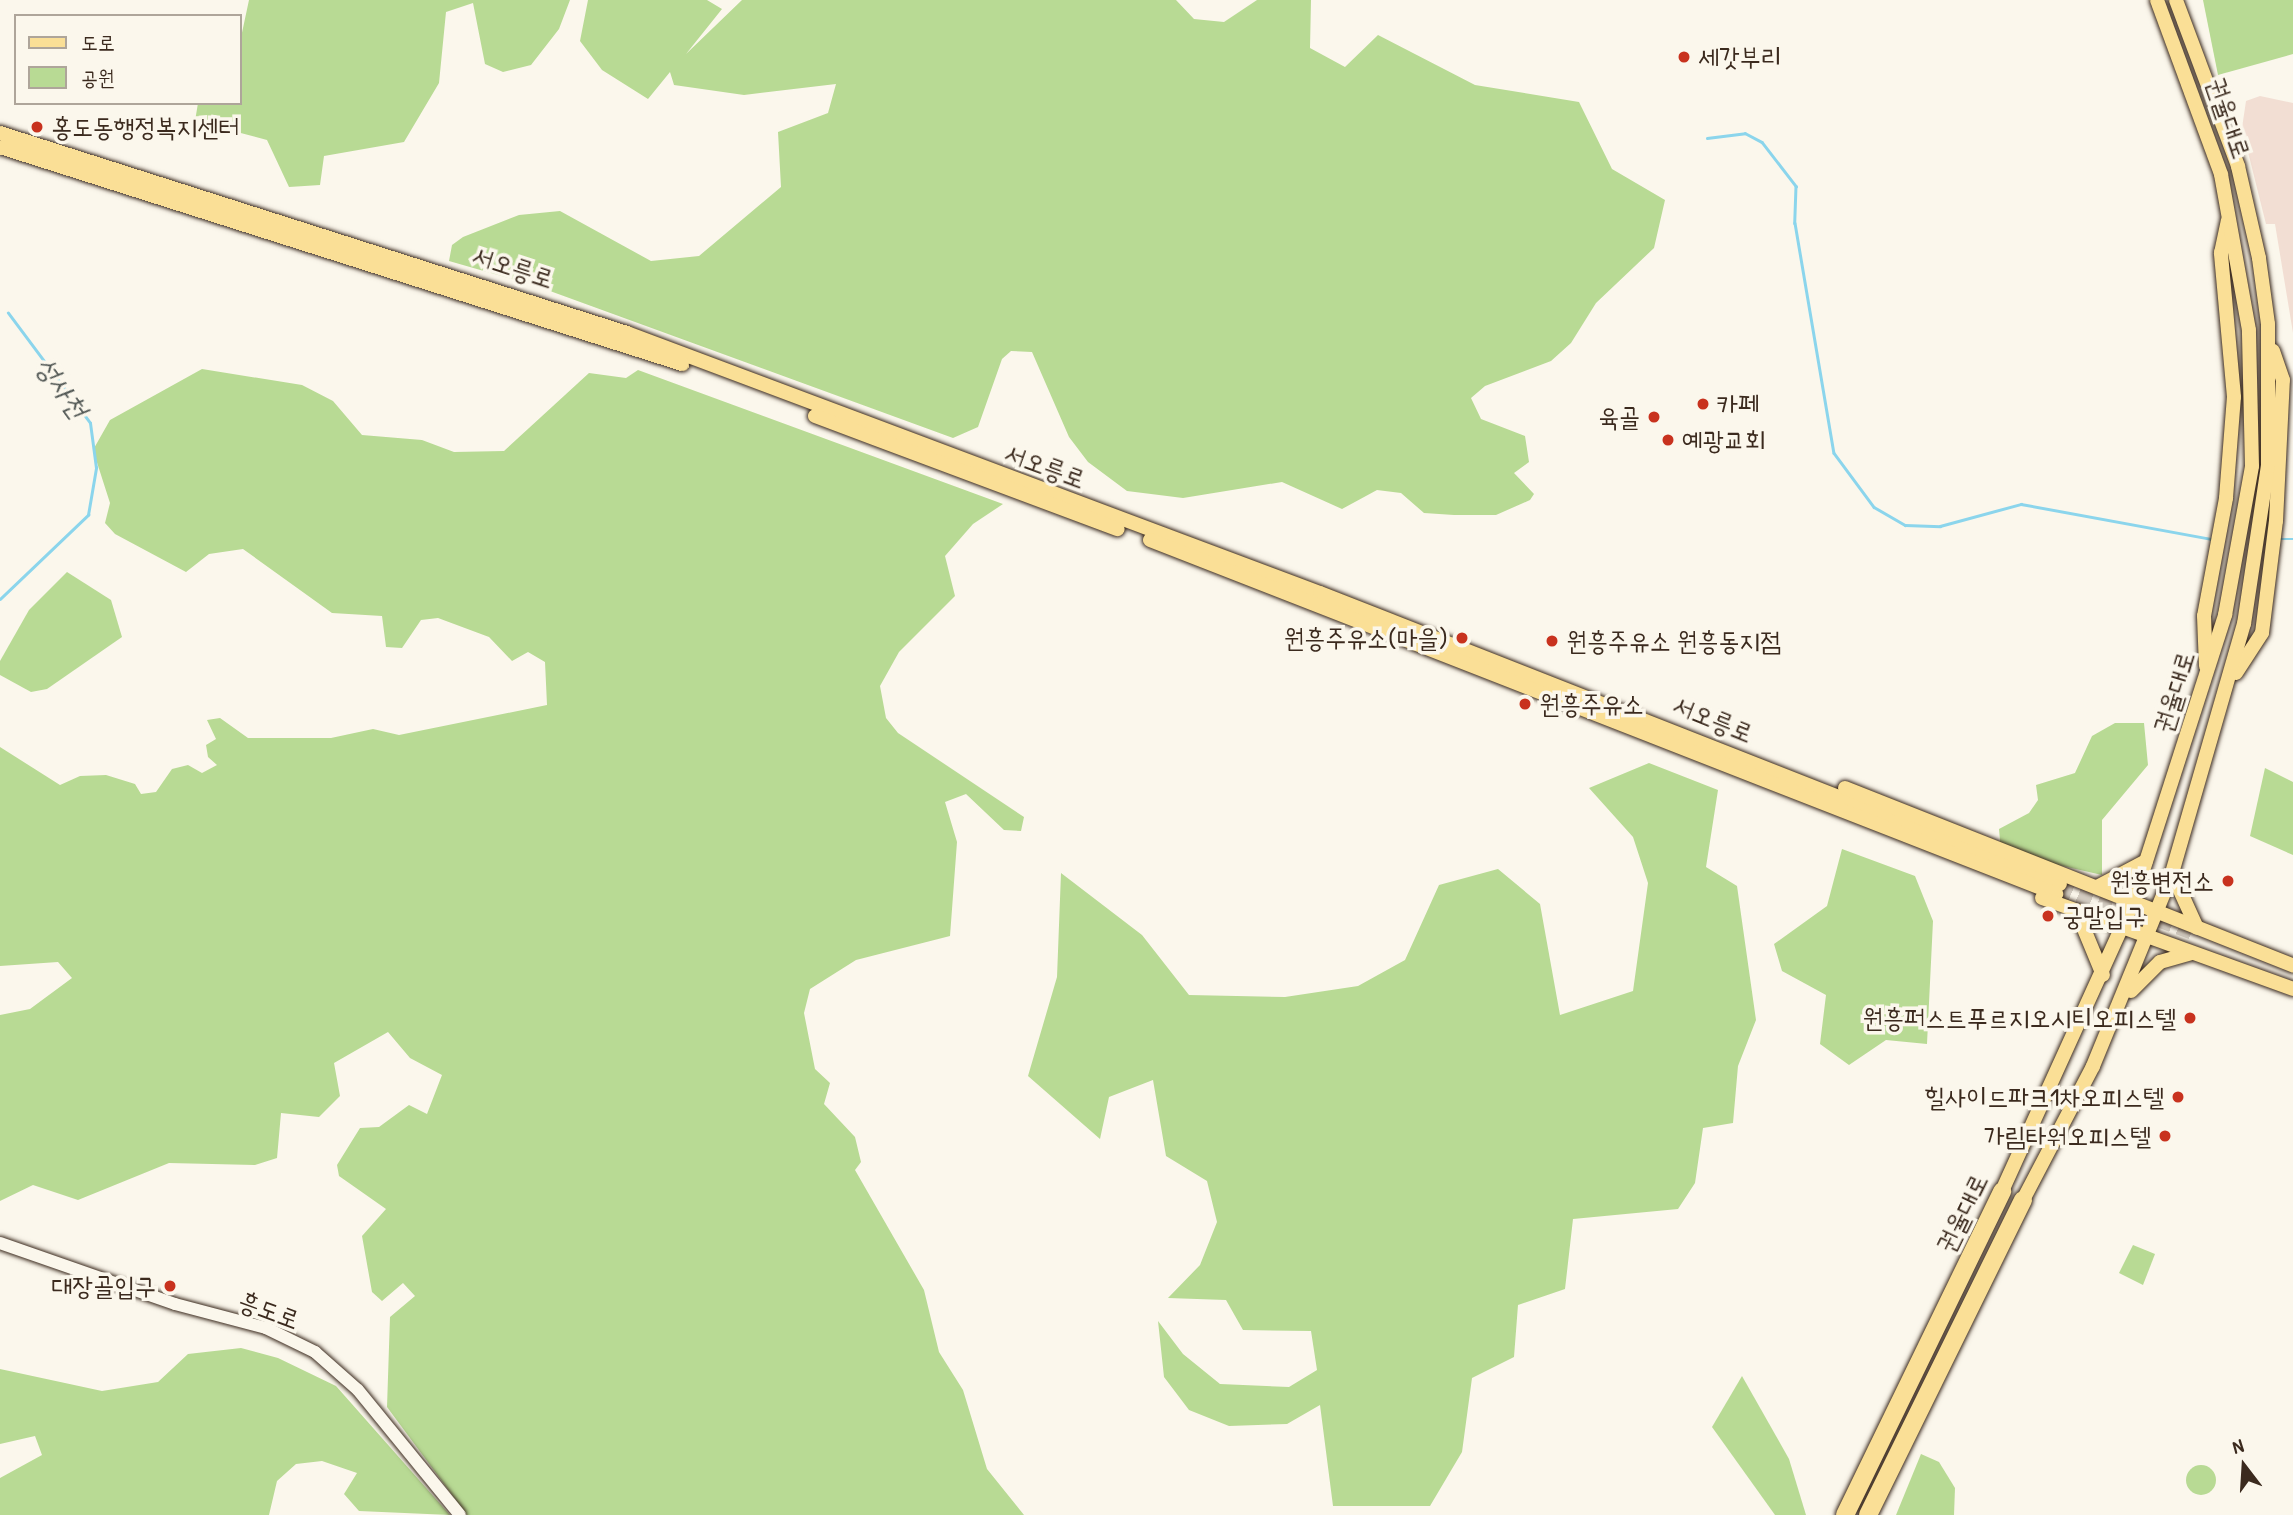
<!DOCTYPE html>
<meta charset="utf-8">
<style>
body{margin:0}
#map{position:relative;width:2293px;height:1515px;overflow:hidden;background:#fbf7ec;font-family:"Patrick Hand","Poor Story",sans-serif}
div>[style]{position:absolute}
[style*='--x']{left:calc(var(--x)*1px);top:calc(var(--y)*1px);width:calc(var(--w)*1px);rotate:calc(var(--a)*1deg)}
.built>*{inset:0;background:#f2ded3}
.green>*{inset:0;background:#b8da94}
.round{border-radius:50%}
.stream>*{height:2.5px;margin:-1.25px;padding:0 1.25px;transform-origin:1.25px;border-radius:1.25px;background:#8bd5ec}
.primary-tunnel>*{height:14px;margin-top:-7px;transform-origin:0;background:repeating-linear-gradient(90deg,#d5cec3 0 14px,transparent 0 21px)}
.roads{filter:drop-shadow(0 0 2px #3b2a1e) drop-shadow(0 0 2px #3b2a1e)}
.secondary>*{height:12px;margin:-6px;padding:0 6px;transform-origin:6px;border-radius:6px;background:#fbf7ec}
.primary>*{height:14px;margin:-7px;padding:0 7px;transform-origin:7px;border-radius:7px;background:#fadf96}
.highway>*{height:18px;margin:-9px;padding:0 9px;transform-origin:9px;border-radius:9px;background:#fadf96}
.dots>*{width:19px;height:19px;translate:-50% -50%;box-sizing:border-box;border:4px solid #fbf7ec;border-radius:50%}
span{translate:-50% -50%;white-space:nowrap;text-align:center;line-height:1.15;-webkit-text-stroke:7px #fbf7ec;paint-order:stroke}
.poi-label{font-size:26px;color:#3b2a1e}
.left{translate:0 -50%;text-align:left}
.right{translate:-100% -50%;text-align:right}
.street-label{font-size:26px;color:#3b2a1e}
.water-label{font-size:28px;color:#4f5552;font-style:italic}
.legend{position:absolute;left:14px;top:14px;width:228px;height:91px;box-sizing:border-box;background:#fbf7ec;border:2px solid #aea59a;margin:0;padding:9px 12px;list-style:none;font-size:21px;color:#3b2a1e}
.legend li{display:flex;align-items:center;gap:14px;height:35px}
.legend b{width:35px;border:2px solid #aea59a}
.north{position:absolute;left:2209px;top:1431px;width:70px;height:70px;-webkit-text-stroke:5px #fbf7ec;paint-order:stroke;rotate:343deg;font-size:19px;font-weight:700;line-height:28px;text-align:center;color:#3b2a1e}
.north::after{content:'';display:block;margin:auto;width:24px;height:32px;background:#3b2a1e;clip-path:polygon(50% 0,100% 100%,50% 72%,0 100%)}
</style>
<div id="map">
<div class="built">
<i style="clip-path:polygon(2260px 96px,2293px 103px,2293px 333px,2275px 224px,2266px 224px,2242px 128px,2246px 101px)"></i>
</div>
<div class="green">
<i style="clip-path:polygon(249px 0,570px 0,559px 29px,531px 65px,503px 72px,485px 64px,473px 3px,446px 12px,439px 83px,404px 142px,324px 156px,320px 185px,289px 187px,267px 140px,195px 121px,198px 103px,240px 103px,240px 42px)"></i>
<i style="clip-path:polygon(588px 0,707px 0,722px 9px,686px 54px,742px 0,1176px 0,1194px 19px,1224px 22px,1257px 0,1311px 0,1310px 48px,1345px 67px,1378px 35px,1475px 85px,1579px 102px,1612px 169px,1665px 200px,1654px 248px,1596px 303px,1571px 343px,1551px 361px,1485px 386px,1471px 398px,1481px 419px,1525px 436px,1529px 462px,1514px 473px,1534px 494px,1530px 500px,1496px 515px,1454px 515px,1424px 513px,1401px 493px,1377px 490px,1342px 509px,1282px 482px,1183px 498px,1127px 491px,1088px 462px,1069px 437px,1032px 352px,1011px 351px,1002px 359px,978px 427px,953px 438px,539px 287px,449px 261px,452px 245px,463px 237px,519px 215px,560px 211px,651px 261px,699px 256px,781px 187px,778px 132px,828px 113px,836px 84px,744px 95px,674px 85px,670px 72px,648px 99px,602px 70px,580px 41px)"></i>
<i style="clip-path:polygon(2203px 0,2293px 0,2293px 54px,2218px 75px)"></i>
<i style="clip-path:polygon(202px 369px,302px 385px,333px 401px,362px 435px,422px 440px,454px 452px,504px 451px,589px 373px,626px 378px,638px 370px,1003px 504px,973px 524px,945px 556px,955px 596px,899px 652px,880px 686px,886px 718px,898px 733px,1024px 817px,1021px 831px,1004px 830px,966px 794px,945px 802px,957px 842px,950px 936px,856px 960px,810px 989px,804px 1013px,815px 1069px,830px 1083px,824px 1104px,855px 1137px,861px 1162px,855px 1170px,924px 1290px,939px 1352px,963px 1390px,987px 1469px,1024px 1515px,467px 1515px,387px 1407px,390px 1317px,415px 1296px,403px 1283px,382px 1301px,372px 1292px,362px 1236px,386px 1209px,339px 1176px,337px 1165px,360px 1128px,379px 1127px,409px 1105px,427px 1114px,442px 1075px,410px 1058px,388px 1032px,334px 1063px,340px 1096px,319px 1117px,281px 1113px,277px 1158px,255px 1165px,169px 1163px,78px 1200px,33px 1185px,0 1201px,0 1015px,30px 1009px,72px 978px,58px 962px,0 966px,0 747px,60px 785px,80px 776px,106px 775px,135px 784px,141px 794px,156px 792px,172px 769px,188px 765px,202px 773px,217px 765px,208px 757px,206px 745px,216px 739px,207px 720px,220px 718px,248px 738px,331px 738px,373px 729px,399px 735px,547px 705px,545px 662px,528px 652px,512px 661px,489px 637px,438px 618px,421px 620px,402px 648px,386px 647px,382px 616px,332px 613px,243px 549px,209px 554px,186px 572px,115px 534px,105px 523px,110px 503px,93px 450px,110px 420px)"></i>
<i style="clip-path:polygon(67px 572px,111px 600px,122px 637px,47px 689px,31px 692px,0 675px,0 661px,29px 610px)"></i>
<i style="clip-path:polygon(2115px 723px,2144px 723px,2148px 765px,2102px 820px,2102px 875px,2001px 852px,1999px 829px,2029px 813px,2038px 800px,2036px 785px,2075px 773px,2092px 736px)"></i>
<i style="clip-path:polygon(1649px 763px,1718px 790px,1706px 867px,1737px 886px,1756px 1020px,1738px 1066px,1733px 1123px,1703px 1128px,1695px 1183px,1678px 1209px,1573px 1219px,1565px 1289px,1518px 1305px,1514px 1357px,1472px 1378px,1462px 1452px,1430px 1506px,1333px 1506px,1320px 1405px,1287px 1424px,1229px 1426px,1189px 1410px,1164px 1377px,1158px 1321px,1183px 1354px,1220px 1384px,1289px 1387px,1317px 1370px,1311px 1331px,1243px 1330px,1226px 1300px,1168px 1298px,1200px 1265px,1217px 1222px,1207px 1181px,1166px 1156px,1153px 1080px,1109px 1097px,1100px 1139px,1028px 1076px,1057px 977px,1061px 873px,1142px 935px,1189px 995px,1285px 997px,1358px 986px,1405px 960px,1439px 885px,1498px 869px,1540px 904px,1560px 1015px,1633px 991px,1648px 883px,1633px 837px,1589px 788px)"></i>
<i style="clip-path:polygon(2265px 768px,2293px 782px,2293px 855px,2250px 836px)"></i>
<i style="clip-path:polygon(1842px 849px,1915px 876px,1933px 921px,1927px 1044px,1886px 1040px,1849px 1065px,1820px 1044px,1826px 995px,1782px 971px,1774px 944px,1827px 906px)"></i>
<i style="clip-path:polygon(2133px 1245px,2155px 1254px,2143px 1285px,2119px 1273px)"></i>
<i style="clip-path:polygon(241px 1348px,278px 1358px,336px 1386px,450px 1515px,359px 1511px,344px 1494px,357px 1473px,322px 1461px,296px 1464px,277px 1481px,269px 1515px,0 1515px,0 1478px,42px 1455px,35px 1436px,0 1444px,0 1369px,102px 1391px,158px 1382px,188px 1354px)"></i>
<i style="clip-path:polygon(1742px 1376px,1789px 1459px,1806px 1515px,1775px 1515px,1712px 1427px)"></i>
<i style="clip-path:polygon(1921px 1454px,1939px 1462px,1955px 1488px,1954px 1515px,1896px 1515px)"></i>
<i class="round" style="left:2186px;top:1465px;width:30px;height:30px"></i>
</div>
<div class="stream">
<i style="--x:1707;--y:138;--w:38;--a:-7"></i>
<i style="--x:1745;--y:133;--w:19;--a:28"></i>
<i style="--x:1762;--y:142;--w:56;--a:52.3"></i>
<i style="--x:1796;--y:186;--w:37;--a:92"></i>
<i style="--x:1795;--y:223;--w:233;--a:80.4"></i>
<i style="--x:1834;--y:453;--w:67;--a:53.5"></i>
<i style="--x:1874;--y:507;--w:36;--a:30"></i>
<i style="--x:1905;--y:525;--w:35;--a:2"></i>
<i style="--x:1940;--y:526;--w:84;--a:-15.2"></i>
<i style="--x:2021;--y:504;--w:194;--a:10.4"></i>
<i style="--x:2278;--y:539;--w:15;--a:0"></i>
<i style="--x:0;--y:599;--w:122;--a:-43.7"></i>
<i style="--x:88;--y:515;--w:48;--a:-80.3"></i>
<i style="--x:96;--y:468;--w:45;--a:-97.6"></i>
<i style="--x:90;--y:423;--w:137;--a:-126.7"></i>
</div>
<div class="primary-tunnel">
<i style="--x:2060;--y:884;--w:145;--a:20.2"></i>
<i style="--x:2056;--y:894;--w:61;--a:22"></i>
</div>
<div class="roads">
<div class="secondary">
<i style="--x:0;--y:1243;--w:185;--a:19.2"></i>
<i style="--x:175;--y:1304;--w:94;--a:14.8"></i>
<i style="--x:266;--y:1328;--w:55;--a:26.1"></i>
<i style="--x:315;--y:1352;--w:57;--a:41.5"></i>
<i style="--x:358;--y:1390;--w:161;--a:50.8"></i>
</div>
<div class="primary">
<i style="--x:0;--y:133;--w:658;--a:17.69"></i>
<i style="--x:627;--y:333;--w:740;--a:20.57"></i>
<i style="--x:1320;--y:593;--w:795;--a:21.47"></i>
<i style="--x:0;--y:147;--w:716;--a:17.65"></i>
<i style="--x:815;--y:416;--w:323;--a:20.5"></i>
<i style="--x:1150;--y:540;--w:973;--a:21.34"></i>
<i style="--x:2206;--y:666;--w:50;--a:-92.3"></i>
<i style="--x:2204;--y:616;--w:120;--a:-79.4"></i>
<i style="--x:2226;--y:498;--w:101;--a:-85.5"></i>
<i style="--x:2234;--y:397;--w:145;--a:-95.2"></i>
<i style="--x:2221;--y:253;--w:33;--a:-78"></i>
<i style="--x:2236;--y:673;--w:48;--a:-57"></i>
<i style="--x:2262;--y:633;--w:113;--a:-82.9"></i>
<i style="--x:2276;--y:521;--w:141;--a:-87.2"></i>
<i style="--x:2283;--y:380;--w:31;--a:-109"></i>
<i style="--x:1845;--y:788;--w:482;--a:21.6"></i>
<i style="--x:2173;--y:875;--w:58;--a:65.6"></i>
<i style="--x:2099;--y:886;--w:53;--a:-28"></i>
<i style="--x:2042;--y:898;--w:267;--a:19.9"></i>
<i style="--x:2077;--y:912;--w:68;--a:67.6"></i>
<i style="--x:2131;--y:991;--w:41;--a:-45"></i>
<i style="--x:2160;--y:962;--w:32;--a:-16"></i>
<i style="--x:2002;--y:1191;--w:314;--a:-65.6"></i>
<i style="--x:2132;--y:905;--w:305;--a:-72.2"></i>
<i style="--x:2225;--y:615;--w:151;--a:-79.7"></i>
<i style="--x:2252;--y:466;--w:136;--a:-91.3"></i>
<i style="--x:2249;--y:330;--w:158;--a:-100.2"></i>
<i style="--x:2221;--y:174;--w:185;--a:-110.2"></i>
<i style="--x:2023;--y:1200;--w:151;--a:-62.4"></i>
<i style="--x:2093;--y:1066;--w:209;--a:-67.7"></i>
<i style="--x:2172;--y:873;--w:259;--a:-73.9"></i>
<i style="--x:2244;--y:624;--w:160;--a:-81.4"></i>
<i style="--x:2268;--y:466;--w:142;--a:-90"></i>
<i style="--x:2268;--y:324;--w:67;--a:-97.8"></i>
<i style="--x:2259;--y:258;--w:94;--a:-102.9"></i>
<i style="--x:2238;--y:166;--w:177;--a:-110.5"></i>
</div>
<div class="highway">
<i style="--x:1845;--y:1515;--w:360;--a:-64.1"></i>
<i style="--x:1868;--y:1515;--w:351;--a:-63.8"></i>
</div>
</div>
<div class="dots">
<i style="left:1684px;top:57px;background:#c8321e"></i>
<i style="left:37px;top:127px;background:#c8321e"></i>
<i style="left:1703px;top:404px;background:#c8321e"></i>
<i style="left:1654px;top:417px;background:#c8321e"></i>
<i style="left:1668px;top:440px;background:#c8321e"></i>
<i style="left:1462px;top:638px;background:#c8321e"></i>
<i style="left:1552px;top:641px;background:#c8321e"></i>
<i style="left:1525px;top:704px;background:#c8321e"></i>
<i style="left:2228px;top:881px;background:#c8321e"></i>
<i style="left:2048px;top:916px;background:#c8321e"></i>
<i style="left:2190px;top:1018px;background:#c8321e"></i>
<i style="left:2178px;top:1097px;background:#c8321e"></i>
<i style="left:2165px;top:1136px;background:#c8321e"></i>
<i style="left:170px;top:1286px;background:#c8321e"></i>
</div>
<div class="poi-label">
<span class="left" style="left:1698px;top:57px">세갓부리</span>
<span class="left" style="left:51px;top:127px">홍도동행정복지센터</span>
<span class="left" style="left:1717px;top:404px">카페</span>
<span class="right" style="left:1640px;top:417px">육골</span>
<span class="left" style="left:1682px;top:440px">예광교회</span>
<span class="right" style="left:1448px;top:638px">원흥주유소(마을)</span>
<span class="left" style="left:1566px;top:641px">원흥주유소 원흥동지점</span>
<span class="left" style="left:1539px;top:704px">원흥주유소</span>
<span class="right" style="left:2214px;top:881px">원흥변전소</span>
<span class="left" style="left:2062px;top:916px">궁말입구</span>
<span class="right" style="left:2176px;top:1018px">원흥퍼스트푸르지오시티오피스텔</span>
<span class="right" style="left:2164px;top:1097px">힐사이드파크1차오피스텔</span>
<span class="right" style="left:2151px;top:1136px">가림타워오피스텔</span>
<span class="right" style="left:156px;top:1286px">대장골입구</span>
</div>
<div class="street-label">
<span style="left:2229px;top:118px;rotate:71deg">권율대로</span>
<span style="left:513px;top:267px;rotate:18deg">서오릉로</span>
<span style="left:1045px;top:466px;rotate:20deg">서오릉로</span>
<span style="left:2174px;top:692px;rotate:-73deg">권율대로</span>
<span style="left:1713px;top:719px;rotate:22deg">서오릉로</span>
<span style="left:1962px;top:1213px;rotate:-64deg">권율대로</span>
<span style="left:269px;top:1310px;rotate:20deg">흥도로</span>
</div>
<div class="water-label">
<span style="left:62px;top:387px;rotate:54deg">성사천</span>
</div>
<ul class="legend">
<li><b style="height:9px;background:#fadf96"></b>도로</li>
<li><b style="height:19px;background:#b8da94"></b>공원</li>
</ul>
<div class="north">N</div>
</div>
